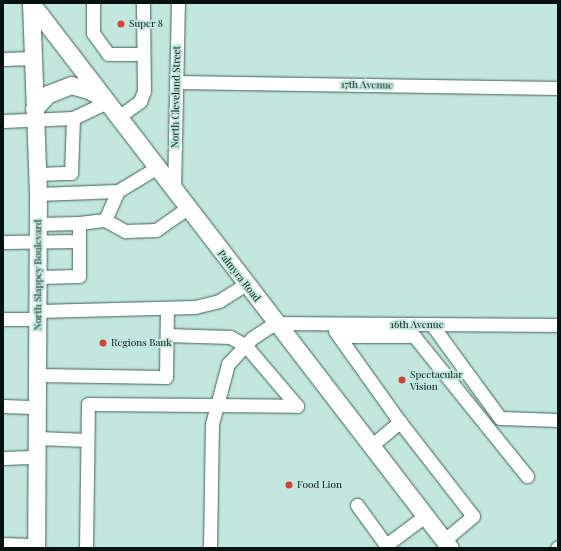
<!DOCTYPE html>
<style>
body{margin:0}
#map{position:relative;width:561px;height:551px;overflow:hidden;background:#c2e7de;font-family:"Playfair Display",serif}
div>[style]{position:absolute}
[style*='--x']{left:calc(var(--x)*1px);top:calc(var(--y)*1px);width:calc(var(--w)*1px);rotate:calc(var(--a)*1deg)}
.roads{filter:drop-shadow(0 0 1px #406159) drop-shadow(0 0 1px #406159)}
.minor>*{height:13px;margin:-6.5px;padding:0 6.5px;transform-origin:6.5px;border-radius:6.5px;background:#fff}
.major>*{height:17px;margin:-8.5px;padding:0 8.5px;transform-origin:8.5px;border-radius:8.5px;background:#fff}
.dots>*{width:11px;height:11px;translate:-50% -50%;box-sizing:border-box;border:2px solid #c2e7de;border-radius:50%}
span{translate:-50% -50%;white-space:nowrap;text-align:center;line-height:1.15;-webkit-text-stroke:3.5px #c2e7de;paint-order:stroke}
.poi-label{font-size:10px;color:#061310}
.left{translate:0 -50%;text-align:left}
.street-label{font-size:10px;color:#061310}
.frame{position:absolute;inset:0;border:4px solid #061310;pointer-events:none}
</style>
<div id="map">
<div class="roads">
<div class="minor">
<i style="--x:93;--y:3;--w:30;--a:90"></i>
<i style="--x:93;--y:33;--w:26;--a:54"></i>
<i style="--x:108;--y:54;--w:35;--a:0"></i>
<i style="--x:3;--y:59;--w:30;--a:-2"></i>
<i style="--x:176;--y:82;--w:382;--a:0.9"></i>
<i style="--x:117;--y:118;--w:29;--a:-36"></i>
<i style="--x:140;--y:101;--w:11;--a:-68"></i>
<i style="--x:144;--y:91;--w:88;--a:-90.7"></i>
<i style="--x:3;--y:121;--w:70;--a:-2.5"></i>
<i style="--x:37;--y:174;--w:34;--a:-2"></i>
<i style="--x:71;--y:173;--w:55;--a:-87.9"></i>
<i style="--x:73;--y:118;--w:35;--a:-25"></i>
<i style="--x:174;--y:191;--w:188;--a:-88.8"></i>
<i style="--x:38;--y:194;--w:80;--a:-2.1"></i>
<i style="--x:105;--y:220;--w:23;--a:29"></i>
<i style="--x:125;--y:231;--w:31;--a:-2"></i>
<i style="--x:156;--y:230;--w:38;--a:-35"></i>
<i style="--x:79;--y:223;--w:26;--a:-7"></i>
<i style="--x:105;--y:220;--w:32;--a:-66"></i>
<i style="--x:118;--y:191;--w:44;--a:-31.2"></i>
<i style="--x:38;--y:224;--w:41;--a:-1.4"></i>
<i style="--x:79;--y:223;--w:53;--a:90"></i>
<i style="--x:79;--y:276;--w:41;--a:178.6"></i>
<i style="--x:3;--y:242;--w:76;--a:-0.8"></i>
<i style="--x:38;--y:311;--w:157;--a:-1.5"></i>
<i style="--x:195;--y:307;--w:25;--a:-14"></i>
<i style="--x:219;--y:301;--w:32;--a:-32"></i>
<i style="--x:3;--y:319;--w:35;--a:0"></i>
<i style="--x:432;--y:325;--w:115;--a:53.8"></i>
<i style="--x:500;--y:418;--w:58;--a:2"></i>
<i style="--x:335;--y:331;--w:112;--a:54.5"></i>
<i style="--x:339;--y:336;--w:75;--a:0"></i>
<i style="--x:414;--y:336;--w:180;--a:51.1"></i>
<i style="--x:38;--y:375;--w:128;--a:0.9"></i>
<i style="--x:166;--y:377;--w:69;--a:-89.2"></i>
<i style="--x:3;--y:406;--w:35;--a:2"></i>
<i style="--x:38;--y:438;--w:49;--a:2.3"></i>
<i style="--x:371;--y:446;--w:38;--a:-40"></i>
<i style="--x:400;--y:422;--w:119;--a:52.2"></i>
<i style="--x:473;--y:516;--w:38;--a:140"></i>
<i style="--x:3;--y:458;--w:35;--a:-2"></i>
<i style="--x:357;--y:505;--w:49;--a:54.1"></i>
<i style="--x:386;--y:545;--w:49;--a:-36.6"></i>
<i style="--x:3;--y:544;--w:33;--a:2"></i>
<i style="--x:86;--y:548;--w:144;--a:-89.2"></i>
<i style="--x:88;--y:404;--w:209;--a:0.5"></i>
<i style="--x:297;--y:406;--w:80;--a:-130.4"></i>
<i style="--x:245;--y:345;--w:17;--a:-152"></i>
<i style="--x:230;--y:337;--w:63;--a:-178.2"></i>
<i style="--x:210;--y:548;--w:124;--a:-89.1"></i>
<i style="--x:212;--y:424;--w:62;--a:-75.1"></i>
<i style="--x:228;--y:364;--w:35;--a:-47"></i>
<i style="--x:252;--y:338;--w:27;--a:-33"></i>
<i style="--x:275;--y:323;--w:283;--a:0.4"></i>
<i style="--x:557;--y:548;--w:1;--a:-45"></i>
</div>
<div class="major">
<i style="--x:31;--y:3;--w:687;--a:52.45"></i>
<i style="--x:31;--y:3;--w:191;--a:87.9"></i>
<i style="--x:38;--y:194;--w:354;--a:90.3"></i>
<i style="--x:34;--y:109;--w:21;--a:-47"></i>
<i style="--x:48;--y:94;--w:25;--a:-21"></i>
<i style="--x:71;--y:85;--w:19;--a:16"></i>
<i style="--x:89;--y:90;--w:12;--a:31"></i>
</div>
</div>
<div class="dots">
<i style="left:121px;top:24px;background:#d14339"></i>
<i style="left:103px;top:343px;background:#d14339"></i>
<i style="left:402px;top:380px;background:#d14339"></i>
<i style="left:289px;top:485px;background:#d14339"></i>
</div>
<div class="poi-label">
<span class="left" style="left:129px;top:24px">Super 8</span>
<span class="left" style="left:111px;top:343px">Regions Bank</span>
<span class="left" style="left:410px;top:380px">Spectacular<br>Vision</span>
<span class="left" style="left:297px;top:485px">Food Lion</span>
</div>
<div class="street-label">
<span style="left:367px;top:85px;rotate:1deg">17th Avenue</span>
<span style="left:176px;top:97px;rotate:-89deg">North Cleveland Street</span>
<span style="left:38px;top:275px;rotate:-90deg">North Slappey Boulevard</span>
<span style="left:239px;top:276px;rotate:52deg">Palmyra Road</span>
<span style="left:417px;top:325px">16th Avenue</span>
</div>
<div class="frame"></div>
</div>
